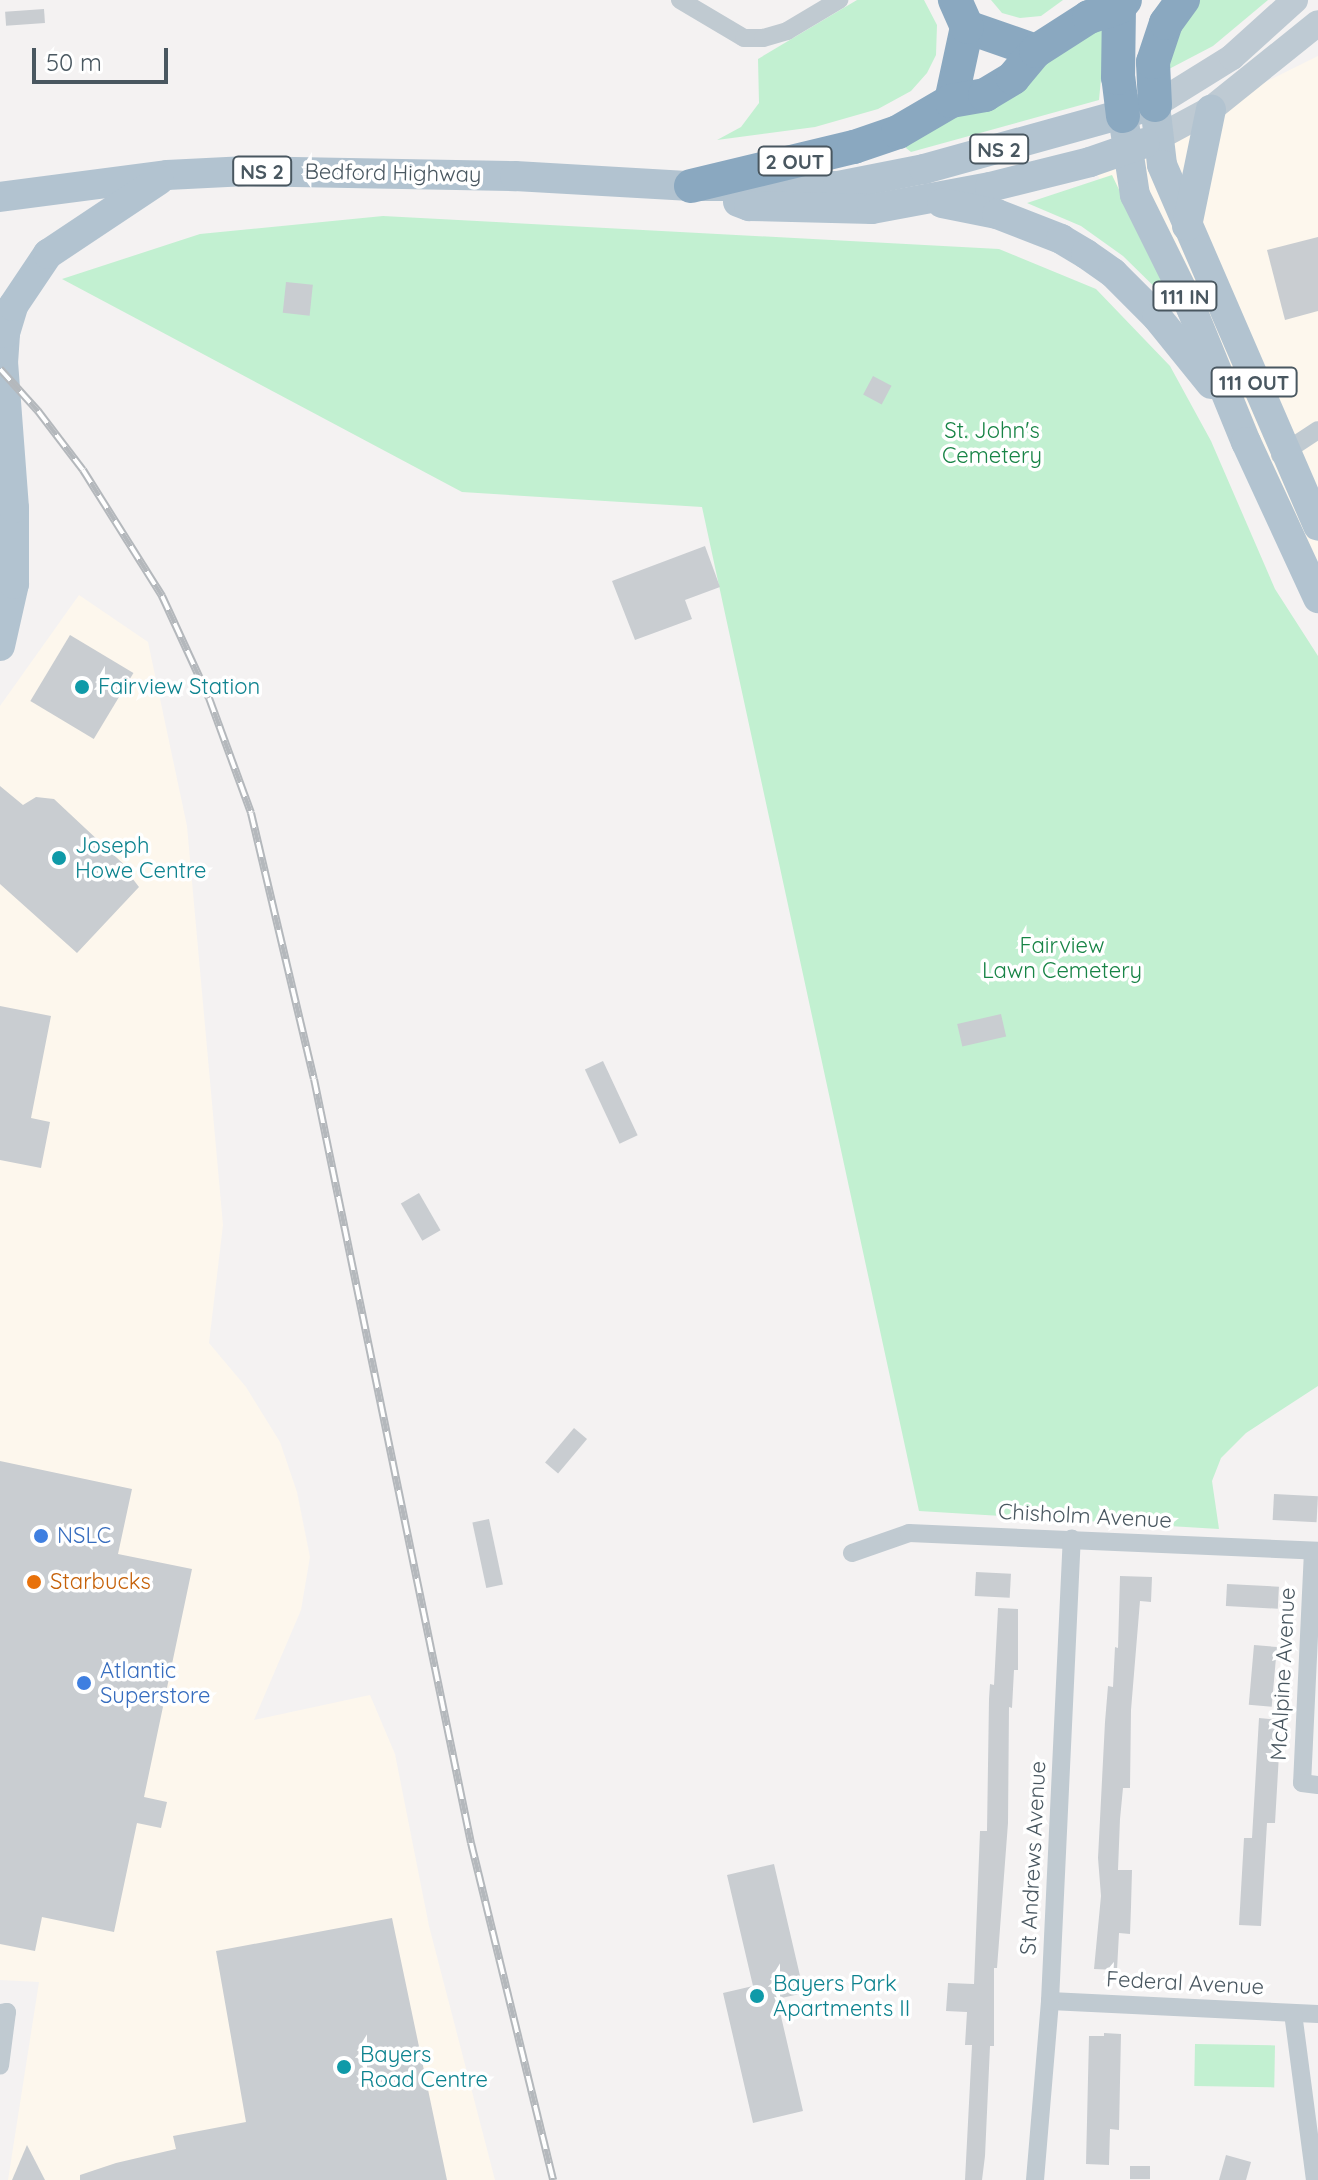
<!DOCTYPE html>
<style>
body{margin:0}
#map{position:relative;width:1318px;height:2180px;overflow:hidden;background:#f4f2f2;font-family:Quicksand,sans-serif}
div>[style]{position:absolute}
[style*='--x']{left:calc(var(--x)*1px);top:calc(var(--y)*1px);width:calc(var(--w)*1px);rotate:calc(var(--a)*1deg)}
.commercial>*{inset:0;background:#fdf7ed}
.green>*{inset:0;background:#c2f0d1;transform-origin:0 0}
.building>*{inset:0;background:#c9cdd1;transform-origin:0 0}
.minor>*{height:18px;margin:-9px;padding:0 9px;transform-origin:9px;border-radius:9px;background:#c0cad1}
.secondary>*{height:26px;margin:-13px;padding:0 13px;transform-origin:13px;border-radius:13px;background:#becad3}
.primary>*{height:30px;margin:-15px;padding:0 15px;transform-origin:15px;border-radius:15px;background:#b2c3d0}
.motorway>*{height:34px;margin:-17px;padding:0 17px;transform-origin:17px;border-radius:17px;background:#8aa8c0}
.rail>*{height:8px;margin-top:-4px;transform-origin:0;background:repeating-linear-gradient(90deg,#fff 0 15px,#b4b8bc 0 30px);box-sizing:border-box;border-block:2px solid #b4b8bc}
.dots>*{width:22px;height:22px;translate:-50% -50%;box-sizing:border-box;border:4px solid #fff;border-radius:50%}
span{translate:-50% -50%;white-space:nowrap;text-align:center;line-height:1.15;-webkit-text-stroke:7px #fff;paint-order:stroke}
.shield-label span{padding:2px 6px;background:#fff;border:2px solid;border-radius:6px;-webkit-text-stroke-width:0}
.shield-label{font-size:20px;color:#495760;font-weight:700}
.street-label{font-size:22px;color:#495760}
.park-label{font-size:22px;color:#188446}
.culture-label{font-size:22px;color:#0d838f}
.left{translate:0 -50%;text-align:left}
.shop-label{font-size:22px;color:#366cbe}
.food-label{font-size:22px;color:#c56008}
.scale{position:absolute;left:32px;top:48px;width:136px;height:36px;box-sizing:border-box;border:4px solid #495760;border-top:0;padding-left:10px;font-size:24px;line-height:28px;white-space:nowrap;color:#495760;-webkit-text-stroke:6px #fff;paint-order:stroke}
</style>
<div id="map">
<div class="commercial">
<i style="clip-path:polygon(1318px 56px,1318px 578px,1233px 410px,1097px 174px,1211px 109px)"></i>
<i style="clip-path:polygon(79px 595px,148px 642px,187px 826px,223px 1225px,209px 1343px,246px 1387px,280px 1442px,297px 1492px,310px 1557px,301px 1610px,254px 1720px,370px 1695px,395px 1754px,429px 1926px,495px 2180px,8px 2180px,39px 1982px,0 1980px,0 706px)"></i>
</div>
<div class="green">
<i style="clip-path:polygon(857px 0,924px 0,937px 25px,936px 55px,927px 73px,911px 91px,878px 109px,815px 127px,717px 140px,741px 127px,759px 103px,758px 59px)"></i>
<i style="clip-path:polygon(991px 0,1063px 0,1041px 16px,1020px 18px,1002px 13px)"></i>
<i style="clip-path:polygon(1192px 0,1268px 0,1213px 46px,1169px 69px,1176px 34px)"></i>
<i style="clip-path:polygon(1113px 5px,1104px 47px,1099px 100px,911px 152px,906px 148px,905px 143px)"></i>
<i style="clip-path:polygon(1112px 175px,1175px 307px,1123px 256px,1081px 226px,1027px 203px)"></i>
<i style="clip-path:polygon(383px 216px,999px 249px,1096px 289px,1170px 366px,1211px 441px,1275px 589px,1318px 656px,1318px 1386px,1246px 1433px,1221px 1458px,1212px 1481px,1219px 1529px,919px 1511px,702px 507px,462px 492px,62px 279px,200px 234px)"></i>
<i style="left:1195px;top:2044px;width:80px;height:42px;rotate:1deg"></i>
</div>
<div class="building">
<i style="left:44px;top:9px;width:14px;height:39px;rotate:86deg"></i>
<i style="clip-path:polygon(1318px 237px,1318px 311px,1285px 320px,1267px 250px)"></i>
<i style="left:286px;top:282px;width:27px;height:31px;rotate:6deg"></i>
<i style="left:873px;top:376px;width:21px;height:21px;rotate:28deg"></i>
<i style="clip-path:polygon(705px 546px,720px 587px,685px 600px,692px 619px,635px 640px,612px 581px)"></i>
<i style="left:70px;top:635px;width:74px;height:77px;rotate:31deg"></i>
<i style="clip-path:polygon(0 786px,23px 805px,36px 797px,54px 799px,132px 872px,129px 874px,139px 887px,77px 953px,0 884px)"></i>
<i style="clip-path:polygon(0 1006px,51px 1016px,31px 1118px,50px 1122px,41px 1168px,0 1160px)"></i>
<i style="left:1001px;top:1014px;width:23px;height:45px;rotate:77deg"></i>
<i style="left:603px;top:1061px;width:82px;height:20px;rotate:65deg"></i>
<i style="left:419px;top:1193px;width:43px;height:21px;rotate:60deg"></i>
<i style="left:574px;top:1428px;width:17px;height:45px;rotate:40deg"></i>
<i style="clip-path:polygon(0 1461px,132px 1489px,118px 1554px,192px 1569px,144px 1797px,167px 1802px,161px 1828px,137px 1823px,114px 1932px,42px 1917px,35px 1951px,0 1944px)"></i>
<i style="left:1274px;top:1494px;width:44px;height:26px;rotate:3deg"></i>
<i style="left:489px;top:1519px;width:67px;height:17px;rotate:78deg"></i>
<i style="left:976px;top:1572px;width:35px;height:24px;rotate:3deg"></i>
<i style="clip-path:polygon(1120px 1576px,1152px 1577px,1151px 1602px,1140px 1601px,1131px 1710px,1130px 1788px,1123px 1788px,1120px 1819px,1118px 1870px,1132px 1870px,1131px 1907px,1130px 1934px,1119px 1933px,1117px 1970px,1094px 1969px,1101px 1896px,1098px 1858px,1105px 1722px,1108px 1686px,1113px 1687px,1115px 1647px,1118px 1648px)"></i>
<i style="left:1227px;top:1584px;width:52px;height:22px;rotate:3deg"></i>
<i style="clip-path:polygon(998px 1608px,1018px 1609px,1018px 1670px,1014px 1670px,1012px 1708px,1009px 1707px,1008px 1823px,997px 1968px,994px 1968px,994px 2046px,990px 2046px,985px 2156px,982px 2180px,965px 2180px,972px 2045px,965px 2045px,967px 2012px,946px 2011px,948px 1983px,974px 1984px,980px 1831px,987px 1831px,989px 1699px,990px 1684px,994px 1685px)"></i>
<i style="left:1254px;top:1645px;width:23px;height:60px;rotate:5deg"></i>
<i style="clip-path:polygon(1259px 1718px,1281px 1720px,1275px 1823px,1267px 1823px,1261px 1926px,1239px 1925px,1244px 1838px,1252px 1838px)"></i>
<i style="clip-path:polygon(774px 1864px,804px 1993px,777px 1999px,803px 2111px,753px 2123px,723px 1993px,753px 1986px,727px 1875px)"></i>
<i style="clip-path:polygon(392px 1918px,447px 2180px,80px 2180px,80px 2175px,116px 2163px,176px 2149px,173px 2136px,246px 2122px,216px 1951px)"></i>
<i style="clip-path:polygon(1104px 2033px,1121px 2034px,1119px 2130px,1110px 2129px,1109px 2165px,1086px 2164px,1089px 2036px,1104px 2036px)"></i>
<i style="clip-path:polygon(27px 2145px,45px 2180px,12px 2180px)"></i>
<i style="clip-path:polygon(1226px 2155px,1251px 2162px,1246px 2180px,1219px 2180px)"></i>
<i style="left:1130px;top:2166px;width:20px;height:13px"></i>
</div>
<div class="minor">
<i style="--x:680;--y:0;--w:74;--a:30.7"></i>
<i style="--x:744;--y:38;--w:19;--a:0"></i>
<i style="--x:763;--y:38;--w:25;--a:-16"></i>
<i style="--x:787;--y:31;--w:61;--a:-30.8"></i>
<i style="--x:1280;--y:455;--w:45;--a:-33.3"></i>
<i style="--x:1313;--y:1551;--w:232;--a:92.7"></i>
<i style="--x:1302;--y:1783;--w:16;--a:7"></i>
<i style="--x:852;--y:1553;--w:60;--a:-19.3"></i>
<i style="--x:909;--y:1533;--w:409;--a:2.5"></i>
<i style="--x:1050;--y:2001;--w:268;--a:2.8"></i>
<i style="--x:0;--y:2013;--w:7;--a:-8"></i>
<i style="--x:7;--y:2012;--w:54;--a:97.4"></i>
<i style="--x:1293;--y:2013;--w:168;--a:82.5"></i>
<i style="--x:1035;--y:2180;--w:180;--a:-85.2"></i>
<i style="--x:1050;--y:2001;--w:463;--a:-87.3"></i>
</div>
<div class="secondary">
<i style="--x:1155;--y:105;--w:91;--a:-31.9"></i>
<i style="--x:1232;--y:57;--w:85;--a:-42.1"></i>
<i style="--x:1159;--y:137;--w:59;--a:-28.3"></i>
<i style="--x:1211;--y:109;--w:137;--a:-38.8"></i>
</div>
<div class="primary">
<i style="--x:1123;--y:116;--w:80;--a:81.4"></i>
<i style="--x:1135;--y:195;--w:128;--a:63.6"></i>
<i style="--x:1192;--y:310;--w:143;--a:67.8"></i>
<i style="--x:1246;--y:442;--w:172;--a:65.2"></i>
<i style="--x:0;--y:197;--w:168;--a:-7.5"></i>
<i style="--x:167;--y:175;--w:80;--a:-2.9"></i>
<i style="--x:247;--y:171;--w:268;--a:1.1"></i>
<i style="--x:515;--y:176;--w:176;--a:3.3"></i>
<i style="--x:691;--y:186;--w:147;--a:0"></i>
<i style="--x:838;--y:186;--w:88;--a:-11.2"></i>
<i style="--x:924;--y:169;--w:240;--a:-15.5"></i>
<i style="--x:1155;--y:105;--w:60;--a:83.3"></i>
<i style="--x:1162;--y:165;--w:393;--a:66.6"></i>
<i style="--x:738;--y:202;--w:12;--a:20"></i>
<i style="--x:749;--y:206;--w:123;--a:1.4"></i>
<i style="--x:872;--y:209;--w:120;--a:-10.6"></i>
<i style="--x:990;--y:187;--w:103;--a:-14"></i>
<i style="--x:1090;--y:162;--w:58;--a:-19.1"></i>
<i style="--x:942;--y:203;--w:56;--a:11.3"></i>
<i style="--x:997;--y:214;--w:69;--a:21.3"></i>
<i style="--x:1061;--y:239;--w:29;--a:31"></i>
<i style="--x:1086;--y:254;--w:33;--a:35"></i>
<i style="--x:1113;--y:273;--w:62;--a:45"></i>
<i style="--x:1157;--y:317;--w:86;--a:51.1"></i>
<i style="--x:1187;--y:226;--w:119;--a:-78.4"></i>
<i style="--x:0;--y:646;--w:64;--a:-77.3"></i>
<i style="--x:14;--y:584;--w:76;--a:-90"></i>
<i style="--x:14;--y:508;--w:145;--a:-94.3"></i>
<i style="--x:3;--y:363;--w:30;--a:-86"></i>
<i style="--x:5;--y:333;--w:28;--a:-73"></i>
<i style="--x:13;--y:306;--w:63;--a:-56.1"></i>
<i style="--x:48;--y:254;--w:133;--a:-33.7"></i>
</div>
<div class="motorway">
<i style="--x:967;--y:27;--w:73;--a:19.2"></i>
<i style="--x:951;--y:101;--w:76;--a:-77.8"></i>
<i style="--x:967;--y:27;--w:30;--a:-114"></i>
<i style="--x:1155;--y:105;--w:43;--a:-92.7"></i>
<i style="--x:1153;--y:62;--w:41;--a:-71.6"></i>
<i style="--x:1166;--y:23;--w:29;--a:-54"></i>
<i style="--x:1123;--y:116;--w:38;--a:-97"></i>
<i style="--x:1118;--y:78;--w:71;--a:-89.2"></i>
<i style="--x:1119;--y:7;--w:9;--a:-49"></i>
<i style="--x:691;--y:186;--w:168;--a:-13.5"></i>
<i style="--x:854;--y:147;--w:46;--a:-18.8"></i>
<i style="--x:898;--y:132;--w:61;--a:-30.3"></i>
<i style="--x:951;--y:101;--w:35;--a:-10"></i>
<i style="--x:985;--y:95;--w:33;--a:-31"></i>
<i style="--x:1013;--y:78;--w:35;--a:-50"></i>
<i style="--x:1036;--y:51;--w:63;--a:-32.7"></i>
<i style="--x:1089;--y:17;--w:32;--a:-18"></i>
</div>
<div class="rail">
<i style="--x:0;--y:369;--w:57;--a:47.9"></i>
<i style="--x:38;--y:411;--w:74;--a:52.7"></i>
<i style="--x:83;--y:470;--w:149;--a:57.9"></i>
<i style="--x:162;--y:596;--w:112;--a:65.3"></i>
<i style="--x:209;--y:698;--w:122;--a:69.9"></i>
<i style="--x:251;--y:813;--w:273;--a:76.7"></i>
<i style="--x:314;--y:1079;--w:780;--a:78.39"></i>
<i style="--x:471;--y:1843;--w:347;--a:76.3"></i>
</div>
<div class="dots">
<i style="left:82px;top:687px;background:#0f9aa8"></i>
<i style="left:59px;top:858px;background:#0f9aa8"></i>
<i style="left:41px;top:1536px;background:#3f7fe0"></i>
<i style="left:34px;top:1582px;background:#e8710a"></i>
<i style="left:84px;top:1683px;background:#3f7fe0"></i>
<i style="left:757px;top:1996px;background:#0f9aa8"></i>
<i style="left:344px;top:2067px;background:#0f9aa8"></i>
</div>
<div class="shield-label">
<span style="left:999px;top:149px">NS 2</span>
<span style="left:795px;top:161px">2 OUT</span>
<span style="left:262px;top:171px">NS 2</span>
<span style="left:1185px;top:296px">111 IN</span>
<span style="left:1254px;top:382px">111 OUT</span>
</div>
<div class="street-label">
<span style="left:393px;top:173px;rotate:1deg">Bedford Highway</span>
<span style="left:1085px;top:1516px;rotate:3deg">Chisholm Avenue</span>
<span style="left:1283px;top:1674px;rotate:-87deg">McAlpine Avenue</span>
<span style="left:1033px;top:1858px;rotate:-87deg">St Andrews Avenue</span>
<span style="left:1185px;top:1983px;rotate:3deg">Federal Avenue</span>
</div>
<div class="park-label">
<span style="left:992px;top:443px">St. John's<br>Cemetery</span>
<span style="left:1062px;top:958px">Fairview<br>Lawn Cemetery</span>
</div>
<div class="culture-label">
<span class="left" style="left:98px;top:687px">Fairview Station</span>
<span class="left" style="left:75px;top:858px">Joseph<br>Howe Centre</span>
<span class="left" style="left:773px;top:1996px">Bayers Park<br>Apartments II</span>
<span class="left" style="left:360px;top:2067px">Bayers<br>Road Centre</span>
</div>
<div class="shop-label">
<span class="left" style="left:57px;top:1536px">NSLC</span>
<span class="left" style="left:100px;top:1683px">Atlantic<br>Superstore</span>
</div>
<div class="food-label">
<span class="left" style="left:50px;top:1582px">Starbucks</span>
</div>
<div class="scale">50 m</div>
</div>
